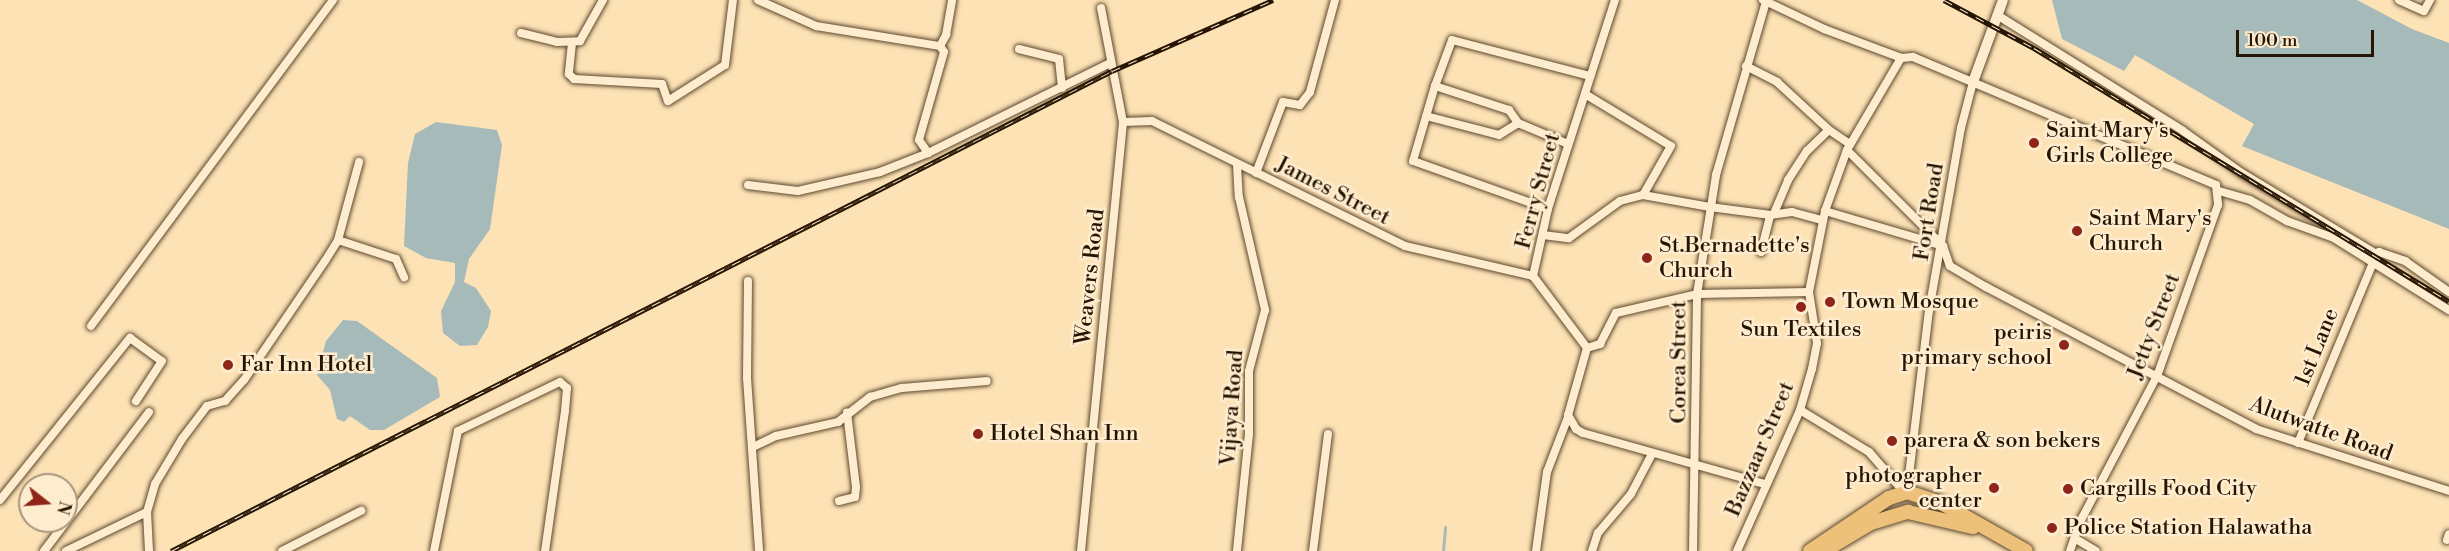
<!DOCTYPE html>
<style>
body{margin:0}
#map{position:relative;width:2449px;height:551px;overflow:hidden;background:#fde2b5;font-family:"Libre Bodoni",serif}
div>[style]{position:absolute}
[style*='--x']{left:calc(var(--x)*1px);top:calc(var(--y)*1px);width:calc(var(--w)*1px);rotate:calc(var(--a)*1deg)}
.water>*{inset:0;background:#a6baba}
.stream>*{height:3px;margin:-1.5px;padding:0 1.5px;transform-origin:1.5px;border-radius:1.5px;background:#a6baba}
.roads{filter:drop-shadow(0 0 2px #5c482f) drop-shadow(0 0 2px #5c482f)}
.street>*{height:8px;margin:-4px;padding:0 4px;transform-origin:4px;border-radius:4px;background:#feeccf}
.secondary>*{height:10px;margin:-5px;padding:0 5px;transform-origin:5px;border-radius:5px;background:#feeccf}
.highway>*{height:14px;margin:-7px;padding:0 7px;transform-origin:7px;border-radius:7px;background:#eec17a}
.rail>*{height:5px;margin-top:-2.5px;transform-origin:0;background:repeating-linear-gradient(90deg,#feeccf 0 9px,#261502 0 18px);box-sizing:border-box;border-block:2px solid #261502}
.dots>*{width:16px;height:16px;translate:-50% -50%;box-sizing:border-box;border:3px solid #feeccf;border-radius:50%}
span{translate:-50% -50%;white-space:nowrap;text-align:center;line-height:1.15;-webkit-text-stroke:5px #feeccf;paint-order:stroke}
.poi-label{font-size:22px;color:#261502}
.left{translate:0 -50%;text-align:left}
.right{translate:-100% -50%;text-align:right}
.street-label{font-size:22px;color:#261502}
.north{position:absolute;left:18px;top:473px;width:60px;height:60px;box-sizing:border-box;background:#feeccf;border:2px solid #a8967d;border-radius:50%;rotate:107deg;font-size:16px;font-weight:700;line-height:24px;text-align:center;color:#261502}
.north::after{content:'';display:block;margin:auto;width:21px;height:27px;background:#8f2418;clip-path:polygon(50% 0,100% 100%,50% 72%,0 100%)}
.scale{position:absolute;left:2236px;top:30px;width:138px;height:27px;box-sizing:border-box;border:3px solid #261502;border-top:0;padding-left:8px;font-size:18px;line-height:21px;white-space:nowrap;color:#261502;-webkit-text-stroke:4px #feeccf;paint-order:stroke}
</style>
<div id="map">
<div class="water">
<i style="clip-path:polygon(2052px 0,2357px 0,2412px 29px,2449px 43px,2449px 229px,2242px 146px,2254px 124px,2135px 55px,2124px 71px,2062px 39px)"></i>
<i style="clip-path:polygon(436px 122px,497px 130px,502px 145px,490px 229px,469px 259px,464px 282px,476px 288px,491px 311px,488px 327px,477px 345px,460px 346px,443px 333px,441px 311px,455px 282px,455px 263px,426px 258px,404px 246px,408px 163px,415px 134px)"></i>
<i style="clip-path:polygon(343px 320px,357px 321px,437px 378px,440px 397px,384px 430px,370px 430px,350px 416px,344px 422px,337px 419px,330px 390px,317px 375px,326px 341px)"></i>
</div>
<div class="stream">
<i style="--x:1443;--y:551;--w:24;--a:-85"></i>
</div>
<div class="roads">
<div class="street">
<i style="--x:758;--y:0;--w:64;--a:24.1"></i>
<i style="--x:816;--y:26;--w:126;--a:9.2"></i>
<i style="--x:940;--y:46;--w:7;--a:56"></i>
<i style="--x:944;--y:52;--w:91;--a:105.9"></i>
<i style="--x:919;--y:140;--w:16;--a:55"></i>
<i style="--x:928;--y:153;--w:203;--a:-26.3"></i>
<i style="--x:1615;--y:0;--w:219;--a:107.8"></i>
<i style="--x:1548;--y:209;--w:69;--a:102.6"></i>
<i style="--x:1533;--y:276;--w:90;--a:53.1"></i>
<i style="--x:1587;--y:348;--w:70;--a:105.8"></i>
<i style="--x:1568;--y:415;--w:16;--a:60"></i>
<i style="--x:1576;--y:429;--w:8;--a:30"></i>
<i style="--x:1583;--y:433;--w:189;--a:15.7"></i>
<i style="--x:1763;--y:0;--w:68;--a:25.4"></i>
<i style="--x:1824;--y:29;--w:82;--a:20.6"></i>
<i style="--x:1901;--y:58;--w:12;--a:-5"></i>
<i style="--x:1913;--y:57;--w:329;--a:22.9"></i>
<i style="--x:2216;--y:185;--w:20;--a:84"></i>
<i style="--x:2218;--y:205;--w:182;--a:109.6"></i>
<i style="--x:2157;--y:376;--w:165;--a:117.8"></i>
<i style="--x:2080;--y:522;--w:31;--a:109"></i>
<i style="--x:2399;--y:0;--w:27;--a:24"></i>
<i style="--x:2424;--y:11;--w:13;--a:-61"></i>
<i style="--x:1997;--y:15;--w:219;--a:31.9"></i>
<i style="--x:2183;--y:131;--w:70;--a:35.7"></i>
<i style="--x:2240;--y:172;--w:157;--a:31"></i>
<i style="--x:521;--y:33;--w:37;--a:14"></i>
<i style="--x:557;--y:42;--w:23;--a:-2"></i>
<i style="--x:580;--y:41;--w:47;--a:-60.7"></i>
<i style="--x:572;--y:43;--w:31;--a:96"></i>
<i style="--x:569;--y:74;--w:7;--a:45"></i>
<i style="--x:574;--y:79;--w:88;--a:3.3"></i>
<i style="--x:662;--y:84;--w:18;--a:71"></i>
<i style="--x:668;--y:101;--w:67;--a:-32.3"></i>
<i style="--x:725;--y:65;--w:65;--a:-83"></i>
<i style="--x:940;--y:46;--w:13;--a:-61"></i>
<i style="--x:946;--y:35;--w:36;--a:-80"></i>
<i style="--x:1019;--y:49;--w:41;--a:14"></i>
<i style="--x:1059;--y:59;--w:29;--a:84"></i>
<i style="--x:1746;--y:66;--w:35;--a:27"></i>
<i style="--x:1777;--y:82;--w:71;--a:42.7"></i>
<i style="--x:1829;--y:130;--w:25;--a:34"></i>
<i style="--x:1435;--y:86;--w:78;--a:18"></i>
<i style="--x:1509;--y:110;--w:16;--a:55"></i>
<i style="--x:1518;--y:123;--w:54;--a:22.8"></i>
<i style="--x:1585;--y:94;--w:100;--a:31.2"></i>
<i style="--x:1671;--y:146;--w:56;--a:119.7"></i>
<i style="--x:1426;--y:116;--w:75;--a:14.6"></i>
<i style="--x:1499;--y:135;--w:22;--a:-32"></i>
<i style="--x:1123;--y:122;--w:29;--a:-2"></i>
<i style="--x:1152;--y:121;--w:282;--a:26.3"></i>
<i style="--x:1405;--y:246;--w:131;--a:13.2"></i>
<i style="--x:1847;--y:150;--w:136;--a:45"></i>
<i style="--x:1943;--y:246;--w:21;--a:71"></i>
<i style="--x:1950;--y:266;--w:42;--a:30.3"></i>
<i style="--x:1986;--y:287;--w:305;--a:27.7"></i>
<i style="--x:2256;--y:429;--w:203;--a:17.8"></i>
<i style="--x:1237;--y:164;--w:33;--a:87"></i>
<i style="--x:1239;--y:197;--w:116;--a:77"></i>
<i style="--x:1265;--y:310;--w:63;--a:104.7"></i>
<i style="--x:1249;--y:371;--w:63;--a:90"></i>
<i style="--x:1249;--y:434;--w:118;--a:95.9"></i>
<i style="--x:1256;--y:173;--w:76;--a:-69.2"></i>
<i style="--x:1283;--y:102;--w:17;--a:10"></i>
<i style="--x:1300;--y:105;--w:16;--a:-52"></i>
<i style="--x:1310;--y:92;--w:95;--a:-74.8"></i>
<i style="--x:748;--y:185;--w:50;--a:6.8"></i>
<i style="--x:798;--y:191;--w:84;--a:-13"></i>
<i style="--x:880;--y:172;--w:52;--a:-21.6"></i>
<i style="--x:2219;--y:191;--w:32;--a:16"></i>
<i style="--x:2250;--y:200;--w:43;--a:29.6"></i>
<i style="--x:2287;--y:221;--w:50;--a:19.9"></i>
<i style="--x:2334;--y:238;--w:136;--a:32.1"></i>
<i style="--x:1548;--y:209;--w:143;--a:-160.4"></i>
<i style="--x:1413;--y:161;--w:78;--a:-73.7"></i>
<i style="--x:1435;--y:86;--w:49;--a:-69.7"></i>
<i style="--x:1452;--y:40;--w:143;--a:14.6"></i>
<i style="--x:1775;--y:211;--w:34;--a:-67"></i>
<i style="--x:1788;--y:180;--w:35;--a:-57"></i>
<i style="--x:1807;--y:151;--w:30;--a:-44"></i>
<i style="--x:1825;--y:211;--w:123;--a:16.5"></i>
<i style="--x:1543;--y:235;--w:26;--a:7"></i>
<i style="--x:1569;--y:238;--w:63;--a:-36"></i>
<i style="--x:1620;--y:201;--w:24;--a:-15"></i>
<i style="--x:1643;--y:195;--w:68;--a:10.2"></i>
<i style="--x:1710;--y:207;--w:61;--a:7.6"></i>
<i style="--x:1770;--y:215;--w:22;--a:-8"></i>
<i style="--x:1792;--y:212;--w:31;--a:15"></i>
<i style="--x:338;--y:240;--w:61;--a:18.1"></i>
<i style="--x:396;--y:259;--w:20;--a:66"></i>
<i style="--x:1761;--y:252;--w:38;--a:-76"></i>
<i style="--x:2373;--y:255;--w:7;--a:-27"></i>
<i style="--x:2379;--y:252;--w:28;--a:19"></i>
<i style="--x:2405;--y:261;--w:54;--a:35.2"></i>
<i style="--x:748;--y:281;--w:97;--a:90.6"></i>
<i style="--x:747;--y:378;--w:173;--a:86"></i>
<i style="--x:91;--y:326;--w:406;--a:-53.4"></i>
<i style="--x:1587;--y:348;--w:14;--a:-17"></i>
<i style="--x:1600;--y:344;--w:35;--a:-63"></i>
<i style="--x:1616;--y:313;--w:83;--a:-13.2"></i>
<i style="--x:1697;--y:294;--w:112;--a:-1"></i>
<i style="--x:1800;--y:410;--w:81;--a:31.3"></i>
<i style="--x:1869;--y:452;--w:53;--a:48.8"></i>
<i style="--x:2298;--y:443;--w:193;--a:-67.4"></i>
<i style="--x:753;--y:447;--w:25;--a:-26"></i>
<i style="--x:776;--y:436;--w:64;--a:-12.7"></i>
<i style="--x:838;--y:422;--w:41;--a:-38"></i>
<i style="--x:870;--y:397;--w:33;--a:-16"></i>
<i style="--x:902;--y:388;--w:85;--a:-4.7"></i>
<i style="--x:1907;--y:492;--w:182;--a:-83.1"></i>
<i style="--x:1929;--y:311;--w:186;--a:-80.1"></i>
<i style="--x:1961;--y:128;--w:48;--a:-75.4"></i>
<i style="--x:0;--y:500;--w:208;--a:-51.3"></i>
<i style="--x:130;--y:338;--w:39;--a:36"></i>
<i style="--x:162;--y:361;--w:48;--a:123"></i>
<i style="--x:839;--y:501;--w:16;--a:-14"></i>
<i style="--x:855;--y:497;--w:10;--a:-84"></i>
<i style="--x:856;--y:487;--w:75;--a:-96.9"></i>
<i style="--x:147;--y:512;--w:29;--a:-74"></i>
<i style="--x:155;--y:484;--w:52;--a:-59"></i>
<i style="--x:182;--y:439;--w:41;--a:-52.9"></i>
<i style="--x:207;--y:406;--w:19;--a:-16"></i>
<i style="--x:225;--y:401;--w:28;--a:-48"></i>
<i style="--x:244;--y:380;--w:144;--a:-55.8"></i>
<i style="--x:325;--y:261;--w:25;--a:-58"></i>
<i style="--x:338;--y:240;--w:81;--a:-74.9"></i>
<i style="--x:2076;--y:539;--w:23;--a:31"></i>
<i style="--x:2447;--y:540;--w:6;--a:-72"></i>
<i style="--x:44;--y:551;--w:174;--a:-52.9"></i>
<i style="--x:66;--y:551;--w:90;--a:-25.7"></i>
<i style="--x:147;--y:512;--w:39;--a:87"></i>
<i style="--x:282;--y:551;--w:89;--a:-26.9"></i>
<i style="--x:434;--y:551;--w:122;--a:-78.7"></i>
<i style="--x:458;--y:431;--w:113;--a:-25.7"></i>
<i style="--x:560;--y:382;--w:9;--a:41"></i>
<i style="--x:567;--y:388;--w:23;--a:95"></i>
<i style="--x:565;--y:411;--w:141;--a:98.1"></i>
<i style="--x:1081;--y:551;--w:431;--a:-84.4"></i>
<i style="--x:1123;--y:122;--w:116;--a:-100.9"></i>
<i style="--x:1313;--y:551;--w:118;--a:-82.7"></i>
<i style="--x:1536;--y:551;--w:80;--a:-82.1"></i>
<i style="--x:1547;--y:472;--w:59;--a:-69.1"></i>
<i style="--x:1592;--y:551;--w:19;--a:-72"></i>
<i style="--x:1598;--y:533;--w:51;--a:-49.8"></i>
<i style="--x:1631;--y:494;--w:45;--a:-62.3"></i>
<i style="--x:1693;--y:551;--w:257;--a:-89.1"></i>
<i style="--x:1697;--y:294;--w:121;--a:-80.9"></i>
<i style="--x:1716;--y:175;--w:180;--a:-73.9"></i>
<i style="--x:1737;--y:551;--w:154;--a:-65.9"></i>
<i style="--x:1800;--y:410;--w:43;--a:-73.7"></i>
<i style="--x:1812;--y:369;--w:26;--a:-79"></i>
<i style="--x:1817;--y:343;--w:52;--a:-98.9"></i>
<i style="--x:1809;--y:292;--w:83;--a:-78.8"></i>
<i style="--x:1825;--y:211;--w:65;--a:-70.2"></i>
<i style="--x:1847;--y:150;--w:107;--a:-59.6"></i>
</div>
<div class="secondary">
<i style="--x:1973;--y:82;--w:87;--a:-69.9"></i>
</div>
<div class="highway">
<i style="--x:1810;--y:551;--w:95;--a:-33.9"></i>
<i style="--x:1889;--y:498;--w:19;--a:-18"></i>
<i style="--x:1907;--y:492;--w:38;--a:18"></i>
<i style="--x:1943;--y:504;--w:95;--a:29.5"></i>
<i style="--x:1824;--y:551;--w:55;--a:-30.8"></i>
<i style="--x:1871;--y:523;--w:39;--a:-17"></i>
<i style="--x:1908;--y:512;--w:67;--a:13"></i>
</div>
</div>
<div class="rail">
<i style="--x:1944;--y:0;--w:102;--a:28.1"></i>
<i style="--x:2034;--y:48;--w:486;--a:31.4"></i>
<i style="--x:171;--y:551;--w:1056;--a:-27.03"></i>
<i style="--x:1112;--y:71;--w:176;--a:-23.8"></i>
</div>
<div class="dots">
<i style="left:2034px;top:143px;background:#8f2418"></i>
<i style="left:2077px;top:231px;background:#8f2418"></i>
<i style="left:1647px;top:258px;background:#8f2418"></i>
<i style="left:1830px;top:302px;background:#8f2418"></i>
<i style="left:1801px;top:307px;background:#8f2418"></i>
<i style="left:2064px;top:345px;background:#8f2418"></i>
<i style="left:228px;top:365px;background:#8f2418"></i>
<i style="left:978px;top:434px;background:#8f2418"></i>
<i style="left:1892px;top:441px;background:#8f2418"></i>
<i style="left:1994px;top:488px;background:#8f2418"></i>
<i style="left:2068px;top:489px;background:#8f2418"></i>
<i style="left:2052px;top:528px;background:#8f2418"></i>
</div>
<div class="poi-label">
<span class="left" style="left:2046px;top:143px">Saint Mary's<br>Girls College</span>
<span class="left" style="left:2089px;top:231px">Saint Mary's<br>Church</span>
<span class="left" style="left:1659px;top:258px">St.Bernadette's<br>Church</span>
<span class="left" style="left:1842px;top:302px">Town Mosque</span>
<span style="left:1801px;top:330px">Sun Textiles</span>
<span class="right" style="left:2052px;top:345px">peiris<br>primary school</span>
<span class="left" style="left:240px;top:365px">Far Inn Hotel</span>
<span class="left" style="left:990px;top:434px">Hotel Shan Inn</span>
<span class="left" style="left:1904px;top:441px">parera &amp; son bekers</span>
<span class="right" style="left:1982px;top:488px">photographer<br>center</span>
<span class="left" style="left:2080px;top:489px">Cargills Food City</span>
<span class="left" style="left:2064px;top:528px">Police Station Halawatha</span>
</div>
<div class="street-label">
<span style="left:1333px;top:191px;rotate:27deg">James Street</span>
<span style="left:1538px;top:191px;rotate:-75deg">Ferry Street</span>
<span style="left:1929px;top:212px;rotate:-81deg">Fort Road</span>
<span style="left:1090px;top:277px;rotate:-84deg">Weavers Road</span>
<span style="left:2154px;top:326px;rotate:-69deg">Jetty Street</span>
<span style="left:2317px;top:347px;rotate:-68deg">1st Lane</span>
<span style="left:1679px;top:362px;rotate:-90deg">Corea Street</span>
<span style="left:1232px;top:408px;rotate:-86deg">Vijaya Road</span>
<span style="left:2321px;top:429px;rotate:20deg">Alutwatte Road</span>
<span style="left:1760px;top:449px;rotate:-67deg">Bazzaar Street</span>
</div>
<div class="north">N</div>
<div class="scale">100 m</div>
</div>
